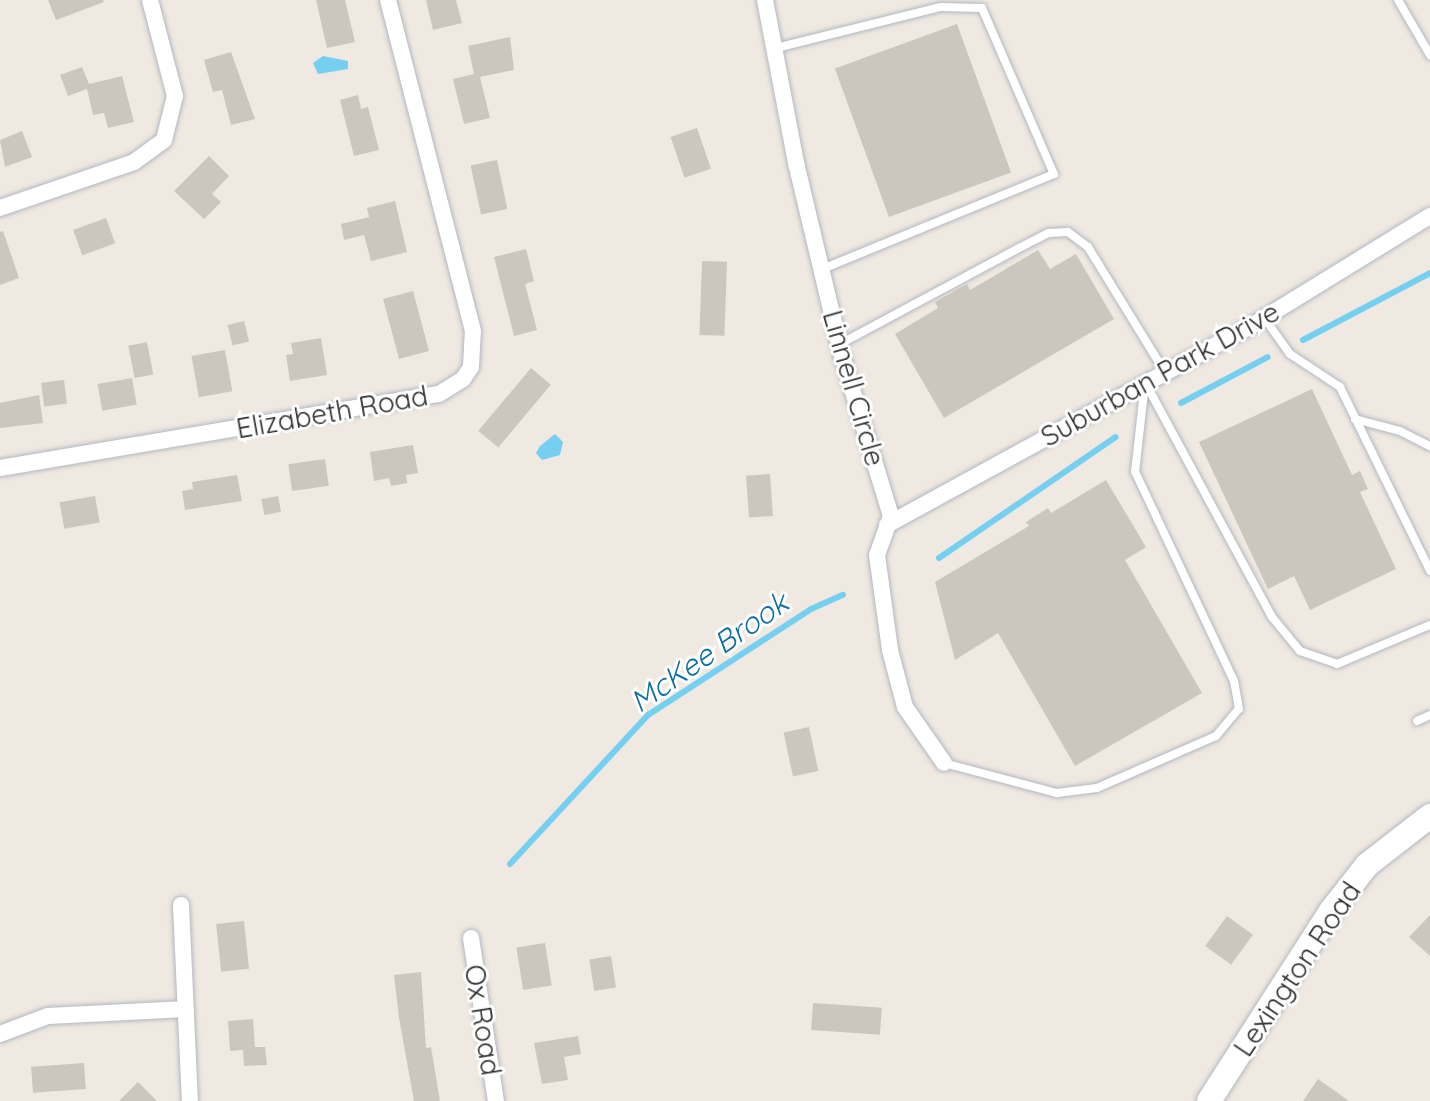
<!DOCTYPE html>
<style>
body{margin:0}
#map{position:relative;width:1430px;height:1101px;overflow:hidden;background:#efe9e1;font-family:Quicksand,sans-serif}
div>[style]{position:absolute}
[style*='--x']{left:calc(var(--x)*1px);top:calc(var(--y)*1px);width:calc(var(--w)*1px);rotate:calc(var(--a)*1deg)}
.water>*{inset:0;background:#75cff0}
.stream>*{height:6px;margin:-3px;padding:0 3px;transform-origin:3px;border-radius:3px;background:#75cff0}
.building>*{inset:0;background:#cbc7bf;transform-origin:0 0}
.roads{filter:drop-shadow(0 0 2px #b4b7c1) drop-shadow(0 0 2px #b4b7c1)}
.lane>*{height:8px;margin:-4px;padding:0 4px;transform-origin:4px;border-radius:4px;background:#fff}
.street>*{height:16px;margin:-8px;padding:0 8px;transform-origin:8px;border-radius:8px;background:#fff}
.secondary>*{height:24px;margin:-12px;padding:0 12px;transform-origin:12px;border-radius:12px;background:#fff}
span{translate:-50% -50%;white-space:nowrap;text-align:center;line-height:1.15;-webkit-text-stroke:6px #fff;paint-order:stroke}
.street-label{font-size:28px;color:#2e2e2e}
.water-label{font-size:30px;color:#0d6fa3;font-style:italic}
</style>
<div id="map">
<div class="water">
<i style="clip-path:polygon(323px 56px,348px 61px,348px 69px,318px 74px,313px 63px)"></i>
<i style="clip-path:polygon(555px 434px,563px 442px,560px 455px,542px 460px,536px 453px,540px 446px)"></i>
</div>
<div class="stream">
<i style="--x:1303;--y:340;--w:144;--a:-27.8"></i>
<i style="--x:1181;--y:403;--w:98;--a:-27.9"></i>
<i style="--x:939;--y:558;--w:214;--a:-34.4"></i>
<i style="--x:510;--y:864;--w:203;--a:-47.2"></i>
<i style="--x:648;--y:715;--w:194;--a:-33"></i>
<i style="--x:811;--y:609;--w:35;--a:-24"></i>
</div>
<div class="building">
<i style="clip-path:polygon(48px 0,103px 0,104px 2px,56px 20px)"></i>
<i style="clip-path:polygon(316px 0,345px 0,355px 42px,327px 48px)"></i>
<i style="clip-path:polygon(426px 0,456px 0,462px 23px,433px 30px)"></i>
<i style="left:957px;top:24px;width:158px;height:130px;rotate:70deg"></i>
<i style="clip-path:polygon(510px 37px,514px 70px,480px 77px,490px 118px,464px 124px,453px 79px,474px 74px,468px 46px)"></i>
<i style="clip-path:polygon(231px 52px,255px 119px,231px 125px,222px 90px,213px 92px,204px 60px)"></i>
<i style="clip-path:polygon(82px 67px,89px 84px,122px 76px,134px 122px,108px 128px,104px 113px,93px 115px,87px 89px,68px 96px,60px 75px)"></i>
<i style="clip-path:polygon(358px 95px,361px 109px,368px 107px,379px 150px,354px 156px,340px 100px)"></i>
<i style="left:697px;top:128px;width:43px;height:28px;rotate:71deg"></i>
<i style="clip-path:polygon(22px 131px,32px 157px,5px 167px,0 140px)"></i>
<i style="clip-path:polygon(209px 156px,229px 176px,212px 194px,221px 202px,204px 219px,174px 191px)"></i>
<i style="left:497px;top:160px;width:50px;height:27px;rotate:78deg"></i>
<i style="clip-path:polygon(395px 201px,407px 252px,371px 261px,364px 235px,344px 240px,341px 224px,369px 217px,367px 208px)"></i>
<i style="left:106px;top:218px;width:27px;height:35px;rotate:70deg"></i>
<i style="clip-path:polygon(3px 231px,19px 278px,0 285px,0 232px)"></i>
<i style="clip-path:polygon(526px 249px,534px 281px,525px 284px,537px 330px,514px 336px,494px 257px)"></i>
<i style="clip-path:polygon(1038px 250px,1050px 269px,1076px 254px,1114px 319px,944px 418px,895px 334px,938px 308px,935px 302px,967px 284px,970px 290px)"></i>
<i style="left:702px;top:261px;width:25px;height:74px;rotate:2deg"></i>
<i style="left:413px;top:291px;width:62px;height:31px;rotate:75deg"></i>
<i style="left:244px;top:321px;width:21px;height:17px;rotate:76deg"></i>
<i style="clip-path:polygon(321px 338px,327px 375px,290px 381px,286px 355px,293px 354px,291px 343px)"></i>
<i style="left:147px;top:342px;width:33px;height:19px;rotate:79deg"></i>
<i style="left:225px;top:350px;width:42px;height:34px;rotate:80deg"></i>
<i style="left:531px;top:368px;width:26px;height:82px;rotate:40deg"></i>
<i style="left:132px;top:378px;width:27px;height:35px;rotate:80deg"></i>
<i style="left:64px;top:380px;width:24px;height:23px;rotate:83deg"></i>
<i style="clip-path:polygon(1312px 389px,1352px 475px,1360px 471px,1368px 489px,1360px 492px,1396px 569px,1310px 610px,1294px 576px,1268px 589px,1199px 442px)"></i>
<i style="clip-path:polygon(39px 395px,43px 423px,0 428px,0 403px)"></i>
<i style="clip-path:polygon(413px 445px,418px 473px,406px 475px,407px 483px,391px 486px,389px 478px,374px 481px,370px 452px)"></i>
<i style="left:325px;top:459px;width:27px;height:37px;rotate:82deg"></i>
<i style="left:770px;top:474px;width:42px;height:24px;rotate:86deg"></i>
<i style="clip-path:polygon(237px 475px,242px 501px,185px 510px,182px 491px,193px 489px,192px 482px)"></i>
<i style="clip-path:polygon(1106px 480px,1146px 547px,1125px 560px,1202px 693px,1075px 766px,998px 633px,955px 660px,935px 582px,1029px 526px,1026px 522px,1048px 508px,1051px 513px)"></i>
<i style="left:95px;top:496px;width:27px;height:36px;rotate:80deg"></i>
<i style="left:278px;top:496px;width:16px;height:17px;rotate:79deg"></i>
<i style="left:809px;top:727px;width:45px;height:26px;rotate:78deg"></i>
<i style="clip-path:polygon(1430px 915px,1430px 956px,1409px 937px)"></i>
<i style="left:1227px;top:916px;width:32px;height:37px;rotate:36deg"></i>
<i style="left:244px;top:921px;width:48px;height:28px;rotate:84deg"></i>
<i style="left:545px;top:943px;width:43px;height:29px;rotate:81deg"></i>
<i style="left:611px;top:956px;width:32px;height:22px;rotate:81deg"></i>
<i style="clip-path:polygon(421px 972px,426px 1048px,431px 1047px,440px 1101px,414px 1101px,399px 1018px,394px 975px)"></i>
<i style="left:813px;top:1003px;width:69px;height:27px;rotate:4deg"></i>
<i style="clip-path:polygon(253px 1019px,255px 1047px,265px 1047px,267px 1065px,244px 1066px,243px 1050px,230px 1051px,228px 1021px)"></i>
<i style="clip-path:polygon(578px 1036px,581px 1054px,564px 1057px,568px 1080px,542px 1084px,534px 1043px)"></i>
<i style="left:84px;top:1063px;width:26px;height:53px;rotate:86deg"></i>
<i style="clip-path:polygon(1318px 1079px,1349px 1101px,1303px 1101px)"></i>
<i style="clip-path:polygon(138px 1082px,157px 1101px,119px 1101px)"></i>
</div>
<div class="roads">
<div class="lane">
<i style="--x:1398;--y:0;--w:64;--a:59.8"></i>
<i style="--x:772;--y:49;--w:173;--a:-14"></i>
<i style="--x:940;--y:7;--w:42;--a:1.4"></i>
<i style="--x:982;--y:8;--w:181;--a:66.6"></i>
<i style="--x:1054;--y:174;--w:251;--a:157.7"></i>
<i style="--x:1265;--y:319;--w:43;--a:54.5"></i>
<i style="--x:1290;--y:354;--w:60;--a:33.4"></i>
<i style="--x:1340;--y:387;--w:205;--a:63.9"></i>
<i style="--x:840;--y:344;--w:205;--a:-28.2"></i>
<i style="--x:1021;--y:247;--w:31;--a:-27"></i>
<i style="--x:1049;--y:233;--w:19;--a:-3"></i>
<i style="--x:1068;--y:232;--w:25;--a:37"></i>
<i style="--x:1088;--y:247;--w:147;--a:58.4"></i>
<i style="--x:1146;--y:384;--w:265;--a:61.6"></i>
<i style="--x:1272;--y:617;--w:44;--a:50.5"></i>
<i style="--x:1300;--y:651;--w:39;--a:19"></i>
<i style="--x:1337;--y:664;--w:101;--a:-22.8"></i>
<i style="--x:1355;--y:419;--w:47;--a:14.9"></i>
<i style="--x:1400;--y:431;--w:34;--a:27"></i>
<i style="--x:1417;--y:721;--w:14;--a:-25"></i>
<i style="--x:944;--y:763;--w:117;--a:14.9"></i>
<i style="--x:1057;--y:793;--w:40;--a:-7.1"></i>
<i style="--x:1097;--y:788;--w:130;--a:-23.6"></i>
<i style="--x:1216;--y:736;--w:35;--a:-50"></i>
<i style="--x:1239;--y:709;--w:28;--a:-100"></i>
<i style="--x:1234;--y:681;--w:231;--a:-115.3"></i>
<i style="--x:1135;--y:472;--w:90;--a:-83.6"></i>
</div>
<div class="street">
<i style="--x:765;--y:0;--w:166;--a:79.2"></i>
<i style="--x:796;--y:163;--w:198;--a:76.6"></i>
<i style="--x:842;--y:356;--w:167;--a:73"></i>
<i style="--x:891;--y:516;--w:41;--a:109.7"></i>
<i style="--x:877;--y:555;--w:96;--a:82.2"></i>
<i style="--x:890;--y:650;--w:59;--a:75.3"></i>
<i style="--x:905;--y:707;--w:68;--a:55.1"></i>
<i style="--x:0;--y:208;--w:142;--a:-18.9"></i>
<i style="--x:134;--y:162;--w:37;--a:-36"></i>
<i style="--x:164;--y:140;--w:45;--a:-76"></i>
<i style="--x:175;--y:96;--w:99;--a:-104.6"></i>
<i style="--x:0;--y:468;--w:445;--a:-9.6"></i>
<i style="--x:439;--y:394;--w:28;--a:-32"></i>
<i style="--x:463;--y:379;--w:14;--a:-56"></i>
<i style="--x:471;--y:367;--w:36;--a:-87"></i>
<i style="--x:473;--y:331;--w:342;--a:-104.4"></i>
<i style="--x:887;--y:525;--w:415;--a:-28.7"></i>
<i style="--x:1251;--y:326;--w:210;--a:-31.6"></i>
<i style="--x:181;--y:905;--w:196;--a:87.4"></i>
<i style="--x:471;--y:938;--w:165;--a:81.3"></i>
<i style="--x:0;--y:1034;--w:51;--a:-20.6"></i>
<i style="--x:48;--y:1016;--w:138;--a:-2.9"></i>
</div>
<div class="secondary">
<i style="--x:1209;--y:1101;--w:226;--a:-57.3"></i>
<i style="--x:1331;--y:911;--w:58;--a:-52"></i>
<i style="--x:1367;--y:865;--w:80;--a:-37.9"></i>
</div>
</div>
<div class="street-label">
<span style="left:1160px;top:374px;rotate:-29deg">Suburban Park Drive</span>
<span style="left:854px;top:388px;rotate:74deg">Linnell Circle</span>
<span style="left:332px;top:412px;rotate:-10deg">Elizabeth Road</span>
<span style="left:1297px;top:969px;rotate:-56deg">Lexington Road</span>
<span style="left:483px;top:1020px;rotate:81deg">Ox Road</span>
</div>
<div class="water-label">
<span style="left:709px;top:652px;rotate:-35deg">McKee Brook</span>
</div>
</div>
